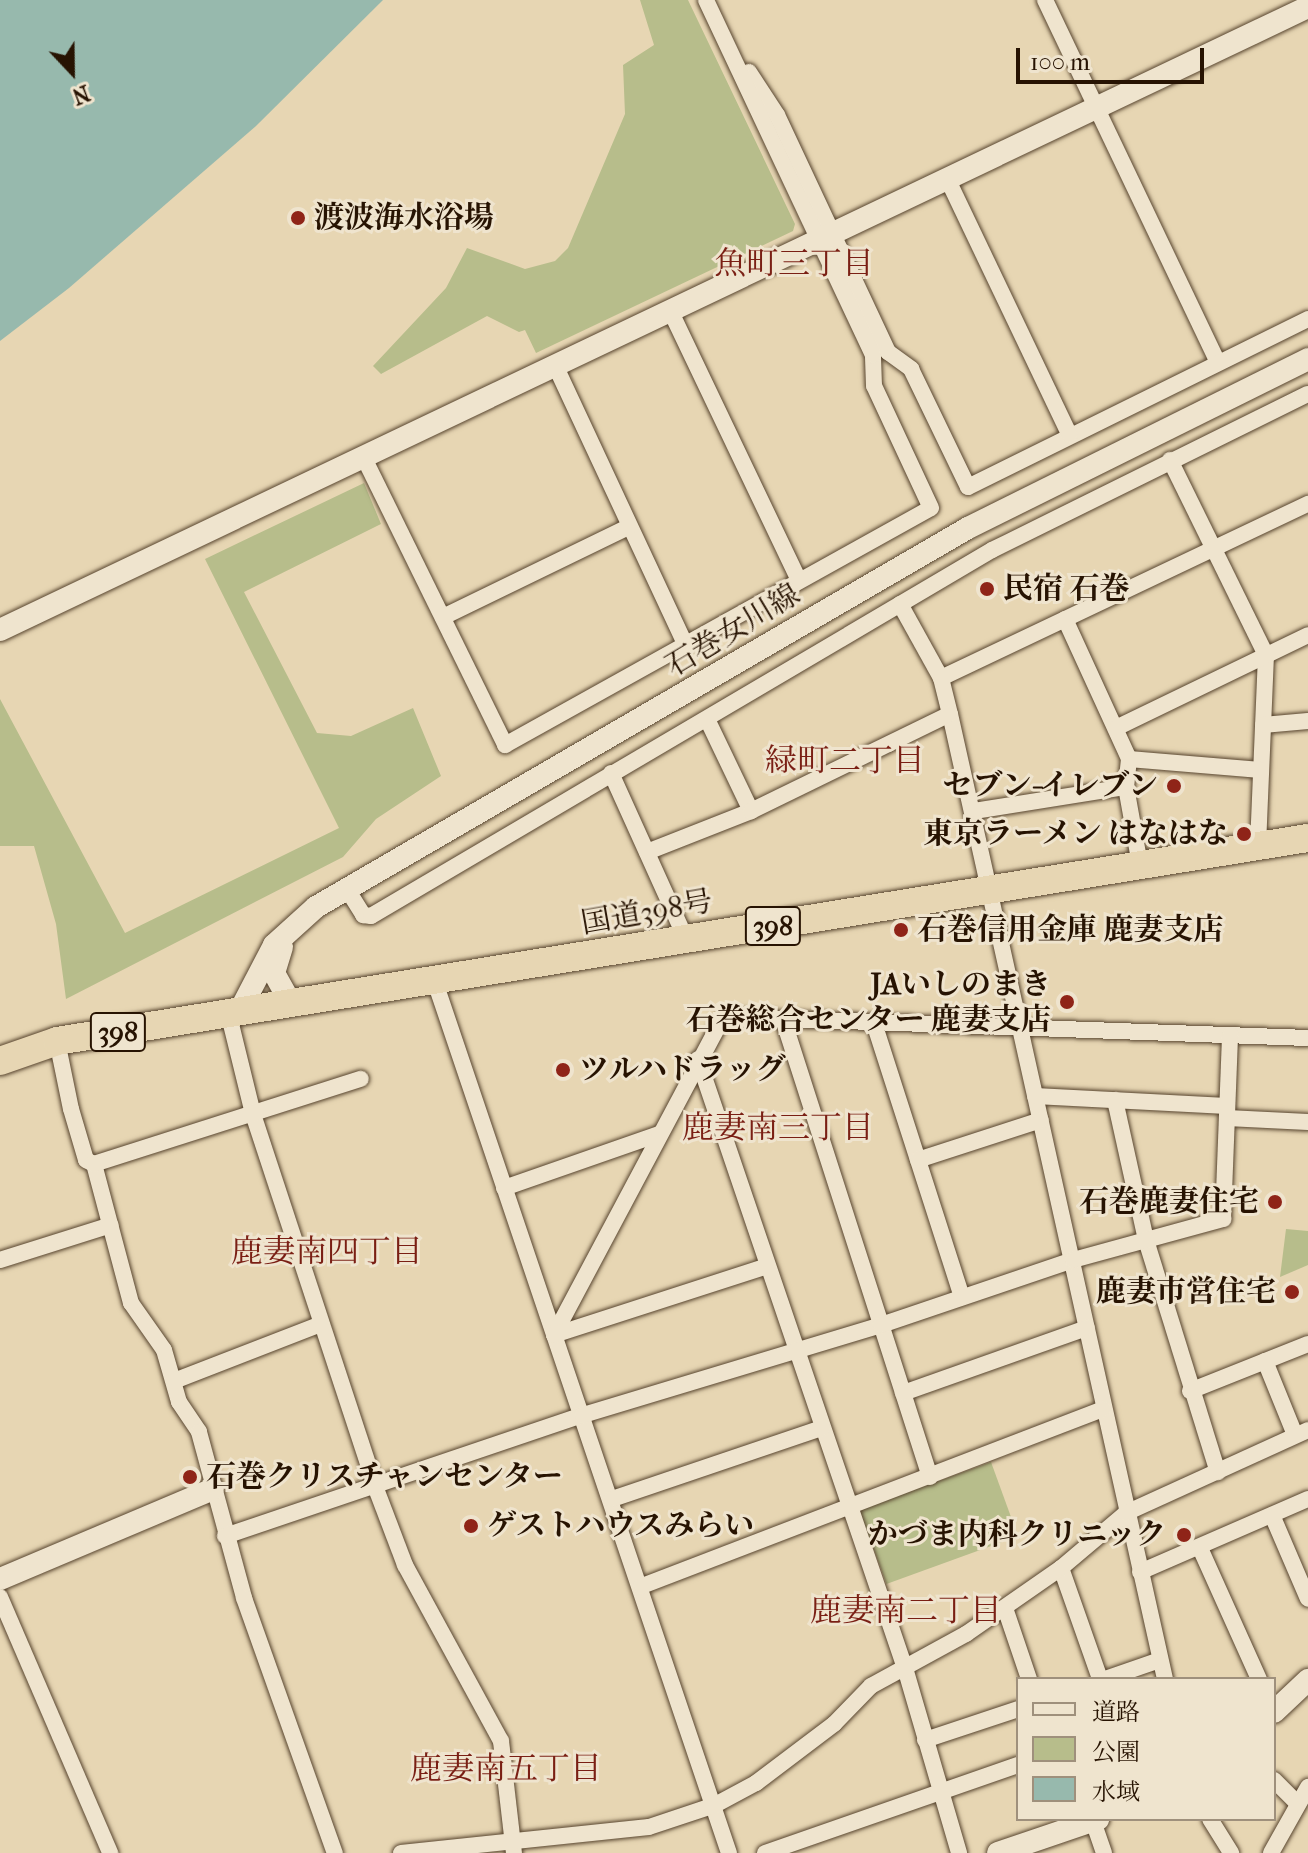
<!DOCTYPE html>
<meta charset="utf-8">
<style>
body{margin:0}
#map{position:relative;width:1308px;height:1853px;overflow:hidden;background:#e7d6b3;font-family:"IM FELL French Canon","Noto Serif JP",serif}
div>[style]{position:absolute}
[style*='--x']{left:calc(var(--x)*1px);top:calc(var(--y)*1px);width:calc(var(--w)*1px);rotate:calc(var(--a)*1deg)}
.green>*{inset:0;background:#b7bd8b;transform-origin:0 0}
.water>*{inset:0;background:#97b9ad}
.roads{filter:drop-shadow(0 0 2px #57442e) drop-shadow(0 0 2px #57442e)}
.street>*{height:16px;margin:-8px;padding:0 8px;transform-origin:8px;border-radius:8px;background:#efe4ce}
.secondary>*{height:22px;margin:-11px;padding:0 11px;transform-origin:11px;border-radius:11px;background:#efe4ce}
.highway>*{height:28px;margin:-14px;padding:0 14px;transform-origin:14px;border-radius:14px;background:#e7d6b3}
.dots>*{width:22px;height:22px;translate:-50% -50%;box-sizing:border-box;border:4px solid #efe4ce;border-radius:50%}
span{translate:-50% -50%;white-space:nowrap;text-align:center;line-height:1.15;-webkit-text-stroke:6px #efe4ce;paint-order:stroke}
.shield-label span{padding:2px 6px;background:#efe4ce;border:2px solid;border-radius:6px;-webkit-text-stroke-width:0}
.shield-label{font-size:28px;color:#271302;font-weight:700}
.poi-label{font-size:30px;color:#271302;font-weight:700}
.left{translate:0 -50%;text-align:left}
.right{translate:-100% -50%;text-align:right}
.street-label{font-size:30px;color:#271302}
.neighbourhood-label{font-size:32px;color:#7a1f14}
.legend{position:absolute;left:1016px;top:1677px;width:260px;height:144px;box-sizing:border-box;background:#efe4ce;border:2px solid #9f907c;margin:0;padding:10px 14px;list-style:none;font-size:24px;color:#271302}
.legend li{display:flex;align-items:center;gap:16px;height:40px}
.legend b{width:40px;border:2px solid #9f907c}
.north{position:absolute;left:32px;top:32px;width:80px;height:80px;-webkit-text-stroke:6px #efe4ce;paint-order:stroke;rotate:158deg;font-size:22px;font-weight:700;line-height:32px;text-align:center;color:#271302}
.north::after{content:'';display:block;margin:auto;width:28px;height:36px;background:#271302;clip-path:polygon(50% 0,100% 100%,50% 72%,0 100%)}
.scale{position:absolute;left:1016px;top:48px;width:188px;height:36px;box-sizing:border-box;border:4px solid #271302;border-top:0;padding-left:10px;font-size:24px;line-height:28px;white-space:nowrap;color:#271302;-webkit-text-stroke:6px #efe4ce;paint-order:stroke}
</style>
<div id="map">
<div class="green">
<i style="clip-path:polygon(640px 0,688px 0,795px 224px,793px 231px,536px 353px,525px 330px,519px 332px,487px 316px,381px 374px,373px 366px,446px 288px,467px 248px,525px 269px,555px 261px,568px 248px,625px 114px,623px 65px,654px 45px)"></i>
<i style="clip-path:polygon(364px 483px,381px 524px,244px 592px,317px 733px,351px 736px,413px 708px,441px 776px,376px 819px,343px 857px,66px 999px,56px 924px,34px 846px,0 846px,0 699px,125px 933px,339px 828px,205px 559px)"></i>
<i style="clip-path:polygon(1286px 1229px,1308px 1231px,1308px 1265px,1280px 1277px)"></i>
<i style="left:991px;top:1462px;width:79px;height:140px;rotate:70deg"></i>
</div>
<div class="water">
<i style="clip-path:polygon(0 0,383px 0,256px 126px,69px 288px,0 341px)"></i>
</div>
<div class="roads">
<div class="street">
<i style="--x:1045;--y:0;--w:401;--a:64.5"></i>
<i style="--x:749;--y:72;--w:51;--a:56.9"></i>
<i style="--x:777;--y:115;--w:262;--a:64.9"></i>
<i style="--x:888;--y:352;--w:29;--a:36"></i>
<i style="--x:911;--y:369;--w:131;--a:64.2"></i>
<i style="--x:968;--y:487;--w:379;--a:-26.3"></i>
<i style="--x:947;--y:178;--w:284;--a:64.5"></i>
<i style="--x:670;--y:310;--w:300;--a:64.5"></i>
<i style="--x:555;--y:365;--w:308;--a:65"></i>
<i style="--x:364;--y:458;--w:320;--a:63.8"></i>
<i style="--x:505;--y:745;--w:487;--a:-29.1"></i>
<i style="--x:931;--y:508;--w:135;--a:-115"></i>
<i style="--x:874;--y:386;--w:31;--a:-92"></i>
<i style="--x:873;--y:355;--w:392;--a:-115.2"></i>
<i style="--x:1170;--y:460;--w:217;--a:63.8"></i>
<i style="--x:1266;--y:655;--w:192;--a:92.4"></i>
<i style="--x:900;--y:604;--w:85;--a:61"></i>
<i style="--x:941;--y:678;--w:37;--a:76"></i>
<i style="--x:950;--y:714;--w:989;--a:77.44"></i>
<i style="--x:443;--y:617;--w:206;--a:-25.9"></i>
<i style="--x:1065;--y:619;--w:154;--a:65.4"></i>
<i style="--x:1129;--y:759;--w:28;--a:96"></i>
<i style="--x:1126;--y:787;--w:79;--a:79.8"></i>
<i style="--x:941;--y:678;--w:406;--a:-25.4"></i>
<i style="--x:707;--y:719;--w:102;--a:64.4"></i>
<i style="--x:1263;--y:725;--w:45;--a:-5.1"></i>
<i style="--x:1118;--y:727;--w:211;--a:-25.8"></i>
<i style="--x:1129;--y:759;--w:132;--a:4.8"></i>
<i style="--x:611;--y:773;--w:184;--a:65.7"></i>
<i style="--x:974;--y:811;--w:154;--a:-9"></i>
<i style="--x:647;--y:852;--w:112;--a:-21.5"></i>
<i style="--x:751;--y:811;--w:221;--a:-26"></i>
<i style="--x:347;--y:889;--w:31;--a:58"></i>
<i style="--x:363;--y:915;--w:8;--a:7"></i>
<i style="--x:371;--y:916;--w:721;--a:-30.51"></i>
<i style="--x:992;--y:550;--w:352;--a:-26.3"></i>
<i style="--x:435;--y:982;--w:919;--a:71.35"></i>
<i style="--x:229;--y:1016;--w:101;--a:76.2"></i>
<i style="--x:253;--y:1114;--w:391;--a:71.8"></i>
<i style="--x:375;--y:1486;--w:85;--a:69.2"></i>
<i style="--x:405;--y:1565;--w:200;--a:61.4"></i>
<i style="--x:501;--y:1741;--w:113;--a:83.4"></i>
<i style="--x:783;--y:1019;--w:481;--a:72.2"></i>
<i style="--x:874;--y:1023;--w:288;--a:72.2"></i>
<i style="--x:57;--y:1041;--w:69;--a:78.4"></i>
<i style="--x:71;--y:1109;--w:53;--a:73.6"></i>
<i style="--x:86;--y:1160;--w:9;--a:27"></i>
<i style="--x:94;--y:1164;--w:144;--a:75.1"></i>
<i style="--x:131;--y:1303;--w:57;--a:54.9"></i>
<i style="--x:164;--y:1350;--w:54;--a:73.9"></i>
<i style="--x:179;--y:1402;--w:36;--a:56"></i>
<i style="--x:199;--y:1432;--w:172;--a:74.8"></i>
<i style="--x:244;--y:1598;--w:271;--a:70.4"></i>
<i style="--x:698;--y:1059;--w:643;--a:71.23"></i>
<i style="--x:905;--y:1668;--w:193;--a:73.7"></i>
<i style="--x:1035;--y:1096;--w:192;--a:3"></i>
<i style="--x:1115;--y:1100;--w:143;--a:77.5"></i>
<i style="--x:1146;--y:1240;--w:243;--a:72.8"></i>
<i style="--x:1227;--y:1118;--w:81;--a:2.8"></i>
<i style="--x:918;--y:1160;--w:129;--a:-18"></i>
<i style="--x:94;--y:1164;--w:280;--a:-17.7"></i>
<i style="--x:504;--y:1188;--w:164;--a:-19.2"></i>
<i style="--x:0;--y:1260;--w:116;--a:-17.5"></i>
<i style="--x:554;--y:1335;--w:356;--a:-62"></i>
<i style="--x:721;--y:1021;--w:15;--a:-16"></i>
<i style="--x:735;--y:1017;--w:573;--a:2.1"></i>
<i style="--x:554;--y:1335;--w:224;--a:-17.9"></i>
<i style="--x:1265;--y:1361;--w:80;--a:67.9"></i>
<i style="--x:174;--y:1381;--w:158;--a:-21.2"></i>
<i style="--x:1190;--y:1391;--w:127;--a:-21.7"></i>
<i style="--x:903;--y:1393;--w:195;--a:-19.5"></i>
<i style="--x:612;--y:1499;--w:222;--a:-18.7"></i>
<i style="--x:1272;--y:1515;--w:91;--a:66.8"></i>
<i style="--x:225;--y:1536;--w:378;--a:-18.7"></i>
<i style="--x:583;--y:1415;--w:311;--a:-16.8"></i>
<i style="--x:881;--y:1325;--w:203;--a:-18.7"></i>
<i style="--x:1073;--y:1260;--w:156;--a:-15.3"></i>
<i style="--x:1223;--y:1219;--w:184;--a:-87.8"></i>
<i style="--x:1200;--y:1548;--w:144;--a:65.8"></i>
<i style="--x:1061;--y:1568;--w:118;--a:70.6"></i>
<i style="--x:1140;--y:1572;--w:183;--a:-23.5"></i>
<i style="--x:642;--y:1586;--w:494;--a:-21"></i>
<i style="--x:0;--y:1597;--w:279;--a:66.7"></i>
<i style="--x:1005;--y:1608;--w:75;--a:71.3"></i>
<i style="--x:1105;--y:1679;--w:58;--a:-19.1"></i>
<i style="--x:925;--y:1740;--w:98;--a:-18.4"></i>
<i style="--x:1274;--y:1780;--w:31;--a:45"></i>
<i style="--x:1210;--y:1819;--w:40;--a:58"></i>
<i style="--x:1093;--y:1821;--w:34;--a:71"></i>
<i style="--x:401;--y:1853;--w:249;--a:-6"></i>
<i style="--x:649;--y:1827;--w:70;--a:-18.4"></i>
<i style="--x:715;--y:1805;--w:47;--a:-28.2"></i>
<i style="--x:756;--y:1783;--w:98;--a:-37.1"></i>
<i style="--x:834;--y:1724;--w:53;--a:-45.8"></i>
<i style="--x:871;--y:1686;--w:108;--a:-28.7"></i>
<i style="--x:966;--y:1634;--w:116;--a:-34.8"></i>
<i style="--x:1061;--y:1568;--w:85;--a:-40.2"></i>
<i style="--x:1126;--y:1513;--w:200;--a:-24.5"></i>
<i style="--x:765;--y:1853;--w:268;--a:-19.2"></i>
<i style="--x:1271;--y:1853;--w:76;--a:-60.7"></i>
</div>
<div class="secondary">
<i style="--x:0;--y:630;--w:1449;--a:-25.47"></i>
<i style="--x:282;--y:947;--w:27;--a:107"></i>
<i style="--x:274;--y:973;--w:37;--a:61"></i>
<i style="--x:238;--y:1014;--w:78;--a:-62.4"></i>
<i style="--x:274;--y:945;--w:57;--a:-42.1"></i>
<i style="--x:316;--y:907;--w:754;--a:-30.17"></i>
<i style="--x:968;--y:528;--w:380;--a:-26.4"></i>
<i style="--x:0;--y:1579;--w:231;--a:-22.9"></i>
<i style="--x:1274;--y:1712;--w:47;--a:-43.3"></i>
<i style="--x:998;--y:1853;--w:106;--a:-18.8"></i>
</div>
<div class="highway">
<i style="--x:0;--y:1061;--w:60;--a:-19.3"></i>
<i style="--x:57;--y:1041;--w:1267;--a:-9.22"></i>
</div>
</div>
<div class="dots">
<i style="left:298px;top:218px;background:#8f2418"></i>
<i style="left:987px;top:589px;background:#8f2418"></i>
<i style="left:1174px;top:786px;background:#8f2418"></i>
<i style="left:1244px;top:834px;background:#8f2418"></i>
<i style="left:901px;top:930px;background:#8f2418"></i>
<i style="left:1067px;top:1002px;background:#8f2418"></i>
<i style="left:563px;top:1070px;background:#8f2418"></i>
<i style="left:1275px;top:1202px;background:#8f2418"></i>
<i style="left:1292px;top:1292px;background:#8f2418"></i>
<i style="left:190px;top:1477px;background:#8f2418"></i>
<i style="left:471px;top:1526px;background:#8f2418"></i>
<i style="left:1184px;top:1535px;background:#8f2418"></i>
</div>
<div class="shield-label">
<span style="left:773px;top:926px">398</span>
<span style="left:118px;top:1032px">398</span>
</div>
<div class="poi-label">
<span class="left" style="left:314px;top:218px">渡波海水浴場</span>
<span class="left" style="left:1003px;top:589px">民宿 石巻</span>
<span class="right" style="left:1158px;top:786px">セブン-イレブン</span>
<span class="right" style="left:1228px;top:834px">東京ラーメン はなはな</span>
<span class="left" style="left:917px;top:930px">石巻信用金庫 鹿妻支店</span>
<span class="right" style="left:1051px;top:1002px">JAいしのまき<br>石巻総合センター 鹿妻支店</span>
<span class="left" style="left:579px;top:1070px">ツルハドラッグ</span>
<span class="right" style="left:1259px;top:1202px">石巻鹿妻住宅</span>
<span class="right" style="left:1276px;top:1292px">鹿妻市営住宅</span>
<span class="left" style="left:206px;top:1477px">石巻クリスチャンセンター</span>
<span class="left" style="left:487px;top:1526px">ゲストハウスみらい</span>
<span class="right" style="left:1166px;top:1535px">かづま内科クリニック</span>
</div>
<div class="street-label">
<span style="left:733px;top:631px;rotate:-31deg">石巻女川線</span>
<span style="left:647px;top:913px;rotate:-10deg">国道398号</span>
</div>
<div class="neighbourhood-label">
<span style="left:794px;top:264px">魚町三丁目</span>
<span style="left:845px;top:761px">緑町二丁目</span>
<span style="left:778px;top:1128px">鹿妻南三丁目</span>
<span style="left:327px;top:1252px">鹿妻南四丁目</span>
<span style="left:906px;top:1611px">鹿妻南二丁目</span>
<span style="left:506px;top:1769px">鹿妻南五丁目</span>
</div>
<ul class="legend">
<li><b style="height:10px;background:#efe4ce"></b>道路</li>
<li><b style="height:22px;background:#b7bd8b"></b>公園</li>
<li><b style="height:22px;background:#97b9ad"></b>水域</li>
</ul>
<div class="north">N</div>
<div class="scale">100 m</div>
</div>
